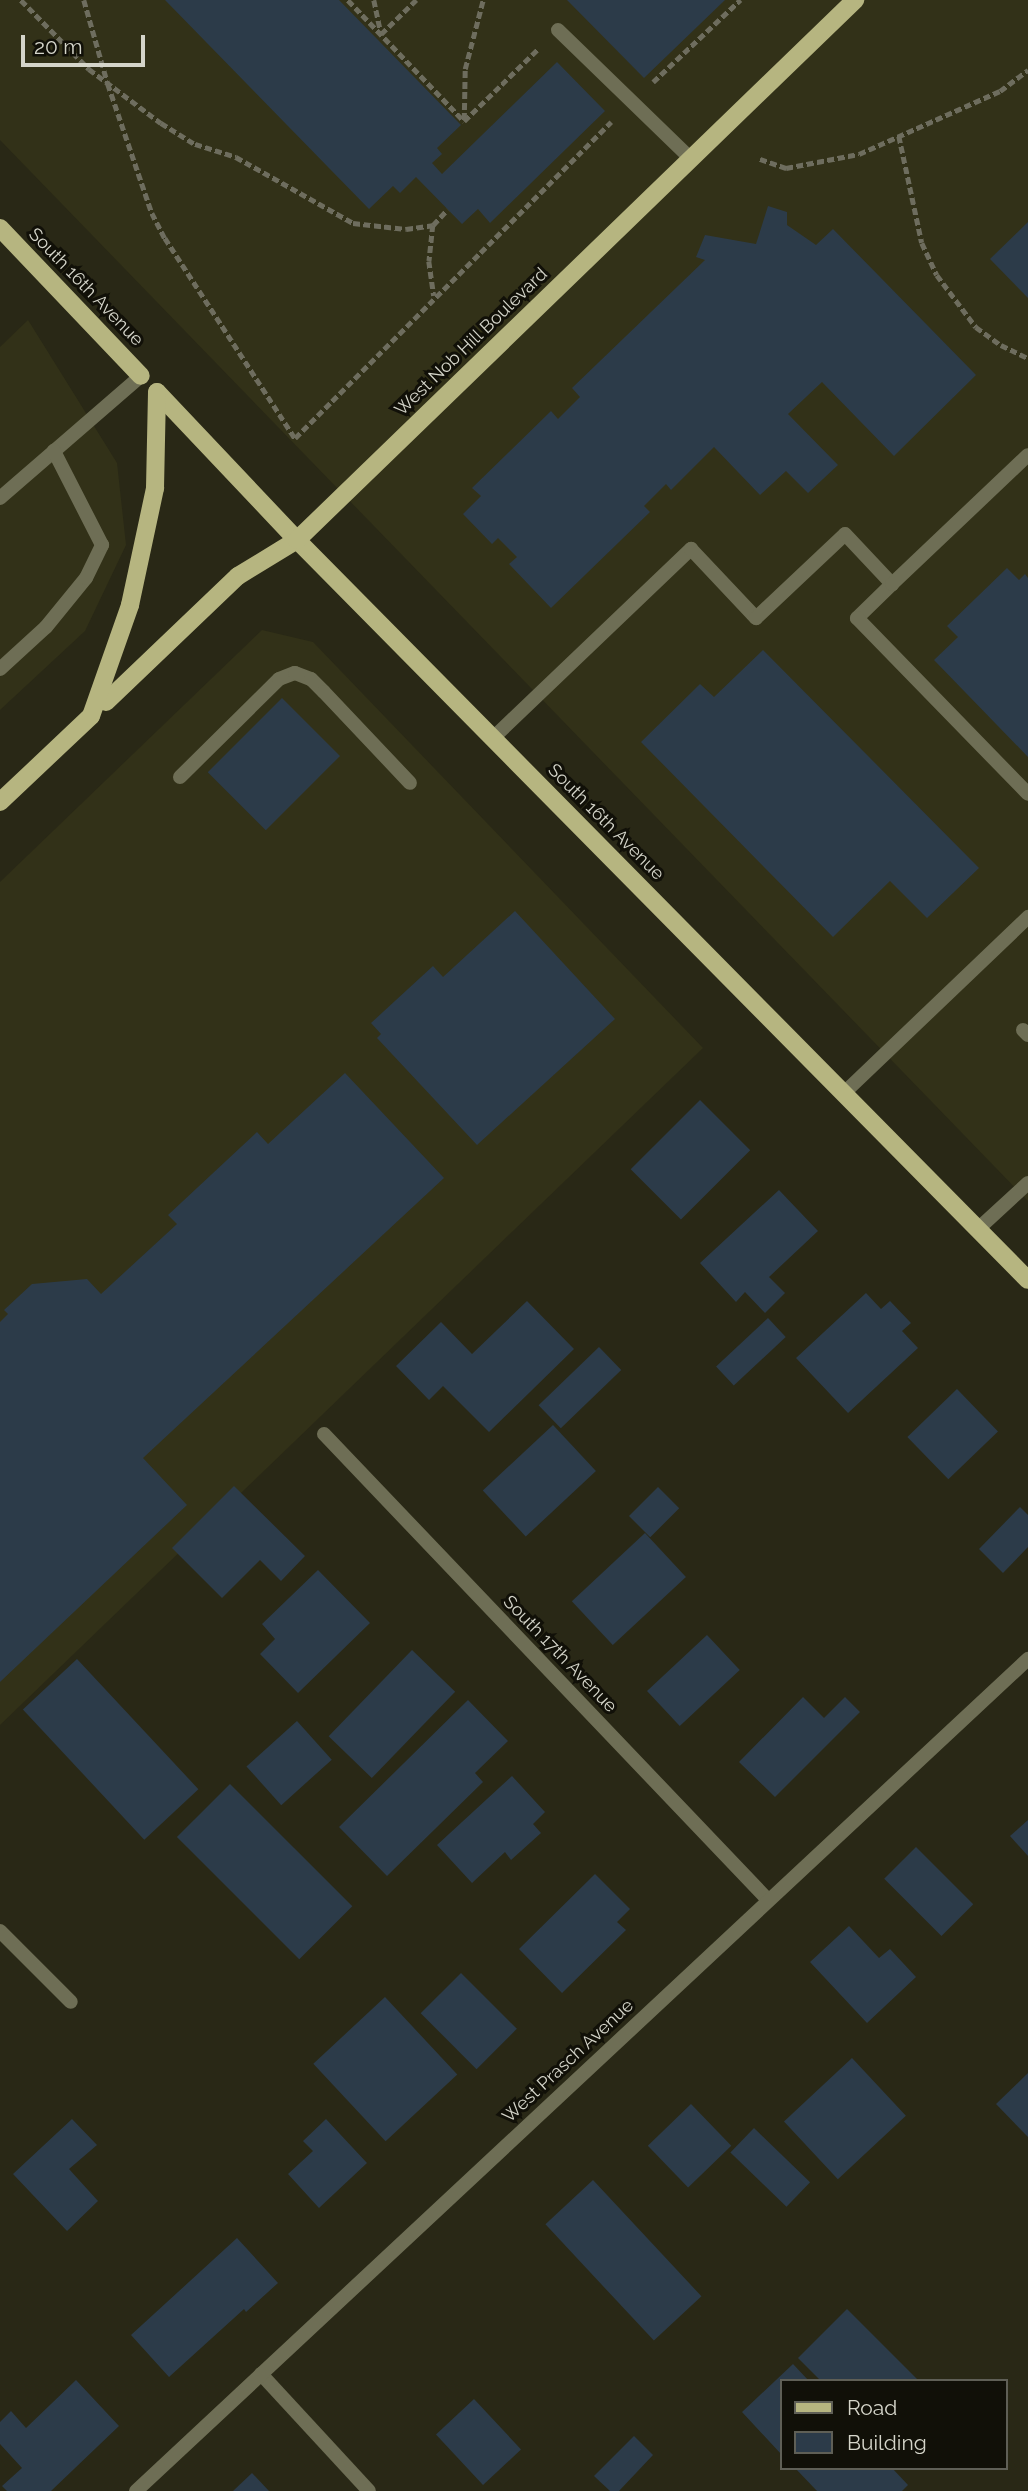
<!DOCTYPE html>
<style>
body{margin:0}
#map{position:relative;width:1028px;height:2491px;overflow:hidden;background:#292816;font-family:Raleway,sans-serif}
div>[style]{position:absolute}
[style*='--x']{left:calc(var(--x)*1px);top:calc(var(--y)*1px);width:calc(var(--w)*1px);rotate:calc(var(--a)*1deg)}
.built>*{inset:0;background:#323118}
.building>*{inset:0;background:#2c3b49;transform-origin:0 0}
.path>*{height:4.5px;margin-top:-2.25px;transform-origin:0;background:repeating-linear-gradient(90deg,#6e6d5e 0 7px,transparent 0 10.5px)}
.lane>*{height:14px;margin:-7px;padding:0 7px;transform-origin:7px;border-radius:7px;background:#6e6e55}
.street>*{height:14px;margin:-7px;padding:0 7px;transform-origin:7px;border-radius:7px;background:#6e6e55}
.primary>*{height:18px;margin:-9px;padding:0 9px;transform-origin:9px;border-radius:9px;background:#b6b580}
span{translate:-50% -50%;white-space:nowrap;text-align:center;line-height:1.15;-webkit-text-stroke:6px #111008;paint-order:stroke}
.street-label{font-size:18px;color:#d5d5ca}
.legend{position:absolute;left:780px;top:2379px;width:228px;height:91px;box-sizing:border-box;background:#111008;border:2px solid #5f5f56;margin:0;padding:9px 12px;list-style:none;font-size:21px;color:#d5d5ca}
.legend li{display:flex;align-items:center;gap:14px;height:35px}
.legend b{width:35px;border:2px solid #5f5f56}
.scale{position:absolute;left:21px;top:35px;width:124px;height:32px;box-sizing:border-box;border:4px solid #d5d5ca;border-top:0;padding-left:9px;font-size:21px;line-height:24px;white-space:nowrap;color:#d5d5ca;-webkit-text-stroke:5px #111008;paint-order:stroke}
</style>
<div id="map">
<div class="built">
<i style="clip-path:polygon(0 0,1028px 0,1028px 1201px,0 140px)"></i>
<i style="clip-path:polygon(28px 320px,117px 463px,126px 545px,85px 631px,0 710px,0 347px)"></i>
<i style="clip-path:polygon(262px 630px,313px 642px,703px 1048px,0 1725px,0 882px)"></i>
</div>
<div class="building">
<i style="clip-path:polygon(165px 0,339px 0,461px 125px,437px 148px,442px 154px,432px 163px,442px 174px,557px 62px,605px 111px,490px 223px,478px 209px,462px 224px,416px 177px,400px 193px,393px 186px,369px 209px)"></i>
<i style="clip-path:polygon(567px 0,725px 0,644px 78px)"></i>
<i style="clip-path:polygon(768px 206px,787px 212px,787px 225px,816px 245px,833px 229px,976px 375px,894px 456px,822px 382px,788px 414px,838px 465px,808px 493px,786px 471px,760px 495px,714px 447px,671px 490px,666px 484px,644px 506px,650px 512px,551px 608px,509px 564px,517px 557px,498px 538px,492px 544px,463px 514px,481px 496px,472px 488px,551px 411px,558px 419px,580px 397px,572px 388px,705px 260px,696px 257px,705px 235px,756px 244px)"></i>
<i style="clip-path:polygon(1028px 222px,1028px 298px,990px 259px)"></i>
<i style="clip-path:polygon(1007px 568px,1019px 580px,1025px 574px,1028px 578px,1028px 757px,934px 660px,958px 637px,947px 626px)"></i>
<i style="clip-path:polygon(763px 650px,979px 868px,927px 918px,890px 881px,833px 937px,641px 742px,700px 684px,714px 697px)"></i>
<i style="left:282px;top:698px;width:82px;height:105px;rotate:45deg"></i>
<i style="clip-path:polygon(515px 911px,615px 1019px,477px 1145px,377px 1038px,381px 1034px,371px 1023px,433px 966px,443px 977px)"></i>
<i style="clip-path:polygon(345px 1073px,444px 1178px,143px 1458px,187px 1505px,0 1682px,0 1322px,8px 1314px,4px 1310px,32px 1284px,87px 1279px,101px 1294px,177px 1224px,168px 1215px,257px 1132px,268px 1144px)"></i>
<i style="left:700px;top:1100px;width:71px;height:98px;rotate:45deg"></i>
<i style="clip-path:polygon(779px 1190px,818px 1231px,769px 1277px,785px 1293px,765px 1313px,745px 1292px,736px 1302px,700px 1263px)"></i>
<i style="clip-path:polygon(866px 1293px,881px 1309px,890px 1301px,911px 1323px,902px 1331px,918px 1348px,848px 1413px,796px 1358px)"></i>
<i style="clip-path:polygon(527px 1301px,574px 1349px,489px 1432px,443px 1386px,429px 1400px,396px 1366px,441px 1322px,472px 1354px)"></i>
<i style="left:768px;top:1318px;width:26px;height:71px;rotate:47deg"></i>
<i style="left:599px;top:1347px;width:32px;height:84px;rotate:46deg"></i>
<i style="left:957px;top:1389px;width:59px;height:69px;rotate:46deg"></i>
<i style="left:553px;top:1425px;width:63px;height:96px;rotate:47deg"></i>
<i style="clip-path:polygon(234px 1486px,305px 1556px,281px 1581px,260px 1560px,222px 1598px,172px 1548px)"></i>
<i style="left:658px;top:1487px;width:30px;height:41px;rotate:45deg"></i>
<i style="clip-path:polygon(1020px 1507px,1028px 1515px,1028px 1547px,1003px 1573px,979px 1549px)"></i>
<i style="left:645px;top:1533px;width:60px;height:100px;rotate:47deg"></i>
<i style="clip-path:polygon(318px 1570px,370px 1623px,298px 1693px,260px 1654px,275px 1639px,262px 1624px)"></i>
<i style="left:707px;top:1635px;width:48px;height:82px;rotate:47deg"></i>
<i style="left:412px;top:1650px;width:60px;height:120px;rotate:44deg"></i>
<i style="left:77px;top:1659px;width:178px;height:74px;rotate:47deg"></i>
<i style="clip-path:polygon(803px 1697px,824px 1718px,845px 1697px,860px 1712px,775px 1797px,739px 1762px)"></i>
<i style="clip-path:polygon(468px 1700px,508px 1741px,475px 1773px,483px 1782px,387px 1876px,339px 1827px)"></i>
<i style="left:297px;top:1721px;width:52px;height:68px;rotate:48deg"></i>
<i style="clip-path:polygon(512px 1776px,545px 1812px,533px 1824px,541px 1833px,511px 1860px,505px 1852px,472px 1883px,437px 1845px)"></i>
<i style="left:230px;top:1784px;width:173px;height:75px;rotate:45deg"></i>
<i style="clip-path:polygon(1028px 1820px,1028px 1856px,1010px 1836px)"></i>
<i style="left:916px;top:1847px;width:81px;height:45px;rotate:45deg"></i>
<i style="clip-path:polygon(595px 1874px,630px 1909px,617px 1922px,626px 1930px,562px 1993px,519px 1949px)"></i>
<i style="clip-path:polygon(849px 1926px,879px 1958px,890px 1949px,916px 1977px,867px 2023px,810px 1962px)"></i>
<i style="left:461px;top:1973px;width:79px;height:57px;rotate:45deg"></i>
<i style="left:385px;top:1997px;width:106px;height:98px;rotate:47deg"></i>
<i style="left:852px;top:2058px;width:79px;height:93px;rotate:47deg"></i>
<i style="clip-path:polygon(1028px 2073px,1028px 2137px,996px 2104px)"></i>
<i style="left:691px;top:2104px;width:58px;height:60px;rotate:46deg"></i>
<i style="clip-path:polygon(72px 2119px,97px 2145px,69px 2169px,98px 2201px,67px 2231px,13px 2174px)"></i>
<i style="clip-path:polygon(326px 2119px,367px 2163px,319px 2208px,288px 2174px,313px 2151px,303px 2141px)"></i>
<i style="left:754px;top:2128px;width:78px;height:34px;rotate:44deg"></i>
<i style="left:593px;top:2180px;width:159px;height:65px;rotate:47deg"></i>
<i style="clip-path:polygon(237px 2238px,278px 2283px,246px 2312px,244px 2309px,169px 2377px,131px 2335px)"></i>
<i style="clip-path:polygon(847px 2309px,919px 2381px,821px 2381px,798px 2358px)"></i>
<i style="clip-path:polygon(793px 2364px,809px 2381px,781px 2381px,781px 2454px,742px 2412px)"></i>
<i style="clip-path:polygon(76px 2380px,119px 2426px,51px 2491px,7px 2491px,2px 2486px,22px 2468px,0 2444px,0 2422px,11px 2411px,26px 2428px)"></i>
<i style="left:474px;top:2399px;width:69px;height:52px;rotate:47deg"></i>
<i style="clip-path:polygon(634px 2436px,653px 2455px,619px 2491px,610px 2491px,594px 2476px)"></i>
<i style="clip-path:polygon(795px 2468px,892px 2468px,908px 2485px,902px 2491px,817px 2491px)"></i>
<i style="clip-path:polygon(252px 2473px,269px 2491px,233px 2491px)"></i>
</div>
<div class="path">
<i style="--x:21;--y:0;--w:97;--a:45.4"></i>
<i style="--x:89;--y:69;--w:90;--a:36.9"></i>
<i style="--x:161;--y:123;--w:40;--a:32"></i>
<i style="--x:195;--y:144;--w:43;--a:17.6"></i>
<i style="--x:236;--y:157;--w:134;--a:29.4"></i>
<i style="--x:353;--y:223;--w:53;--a:6.5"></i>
<i style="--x:406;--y:229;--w:27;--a:-8"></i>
<i style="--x:433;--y:225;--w:21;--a:-47"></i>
<i style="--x:84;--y:0;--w:87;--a:74.1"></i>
<i style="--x:108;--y:84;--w:136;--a:71.2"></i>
<i style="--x:152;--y:213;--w:28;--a:63"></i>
<i style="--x:165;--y:238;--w:239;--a:57"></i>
<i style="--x:295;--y:438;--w:447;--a:-45"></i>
<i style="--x:348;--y:0;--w:168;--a:46.2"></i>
<i style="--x:464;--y:121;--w:102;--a:-44.2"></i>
<i style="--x:374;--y:0;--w:35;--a:78"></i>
<i style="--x:381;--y:34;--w:49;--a:-44.2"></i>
<i style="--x:653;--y:82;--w:120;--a:-43.3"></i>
<i style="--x:464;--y:120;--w:51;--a:-88.9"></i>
<i style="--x:465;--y:69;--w:71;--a:-75.4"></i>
<i style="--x:899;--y:136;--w:109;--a:77.9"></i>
<i style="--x:922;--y:243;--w:35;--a:65"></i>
<i style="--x:937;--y:275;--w:65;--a:53.1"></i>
<i style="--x:976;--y:327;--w:31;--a:36"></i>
<i style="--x:1001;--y:345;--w:30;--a:26"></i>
<i style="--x:760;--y:159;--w:28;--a:19"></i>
<i style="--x:786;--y:168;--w:74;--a:-10.9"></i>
<i style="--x:859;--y:154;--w:154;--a:-24.1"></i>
<i style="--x:1000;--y:91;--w:35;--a:-37"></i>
<i style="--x:433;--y:225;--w:36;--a:96"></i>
<i style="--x:429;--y:261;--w:35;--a:82"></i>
</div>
<div class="lane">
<i style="--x:558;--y:30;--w:185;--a:44.1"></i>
<i style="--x:0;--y:498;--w:186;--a:-40.9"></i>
<i style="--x:892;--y:584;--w:49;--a:135.8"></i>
<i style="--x:857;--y:618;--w:245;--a:45.8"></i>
<i style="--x:0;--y:669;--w:62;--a:-42.4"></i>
<i style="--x:46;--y:627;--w:63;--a:-50.8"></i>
<i style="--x:86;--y:578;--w:37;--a:-64"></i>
<i style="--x:102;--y:545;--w:106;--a:-117.1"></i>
<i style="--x:493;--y:738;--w:274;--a:-43.7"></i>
<i style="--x:691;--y:549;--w:95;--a:46.7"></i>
<i style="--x:756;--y:618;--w:122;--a:-43.3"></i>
<i style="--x:845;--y:534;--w:69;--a:46.8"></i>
<i style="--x:892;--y:584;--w:187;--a:-43.5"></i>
<i style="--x:180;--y:777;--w:139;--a:-44.7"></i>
<i style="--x:279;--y:679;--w:17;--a:-21"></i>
<i style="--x:295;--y:673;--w:17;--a:21"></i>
<i style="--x:311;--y:679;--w:18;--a:45"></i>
<i style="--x:324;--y:692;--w:125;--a:46.6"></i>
<i style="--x:1023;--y:1030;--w:7;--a:45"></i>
<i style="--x:844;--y:1093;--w:255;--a:-43.7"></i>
<i style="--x:978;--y:1229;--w:68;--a:-42.6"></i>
</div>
<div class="street">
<i style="--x:324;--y:1434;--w:644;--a:46.38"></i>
<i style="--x:0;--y:1931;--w:100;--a:45"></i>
<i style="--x:261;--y:2374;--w:159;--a:47.3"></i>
<i style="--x:136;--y:2491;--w:1220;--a:-43.01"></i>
</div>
<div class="primary">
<i style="--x:0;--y:228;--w:204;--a:46.4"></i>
<i style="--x:157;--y:392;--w:204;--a:46.6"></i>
<i style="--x:297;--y:540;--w:1040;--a:45.35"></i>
<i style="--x:106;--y:702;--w:182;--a:-43.7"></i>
<i style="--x:238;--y:576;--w:69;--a:-31.4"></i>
<i style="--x:297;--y:540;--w:777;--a:-44.06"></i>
<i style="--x:0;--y:802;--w:125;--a:-43.4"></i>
<i style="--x:91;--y:716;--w:118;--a:-70.6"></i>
<i style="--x:130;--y:605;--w:120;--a:-77.9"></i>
<i style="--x:155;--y:488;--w:96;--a:-88.8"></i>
</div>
<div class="street-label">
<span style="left:86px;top:287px;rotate:46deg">South 16th Avenue</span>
<span style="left:471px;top:342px;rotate:-44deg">West Nob Hill Boulevard</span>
<span style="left:606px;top:822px;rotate:45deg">South 16th Avenue</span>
<span style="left:560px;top:1654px;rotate:46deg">South 17th Avenue</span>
<span style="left:568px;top:2061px;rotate:-43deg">West Prasch Avenue</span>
</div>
<ul class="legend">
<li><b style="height:9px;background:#b6b580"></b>Road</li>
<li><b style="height:19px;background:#2c3b49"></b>Building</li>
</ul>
<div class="scale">20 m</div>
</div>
